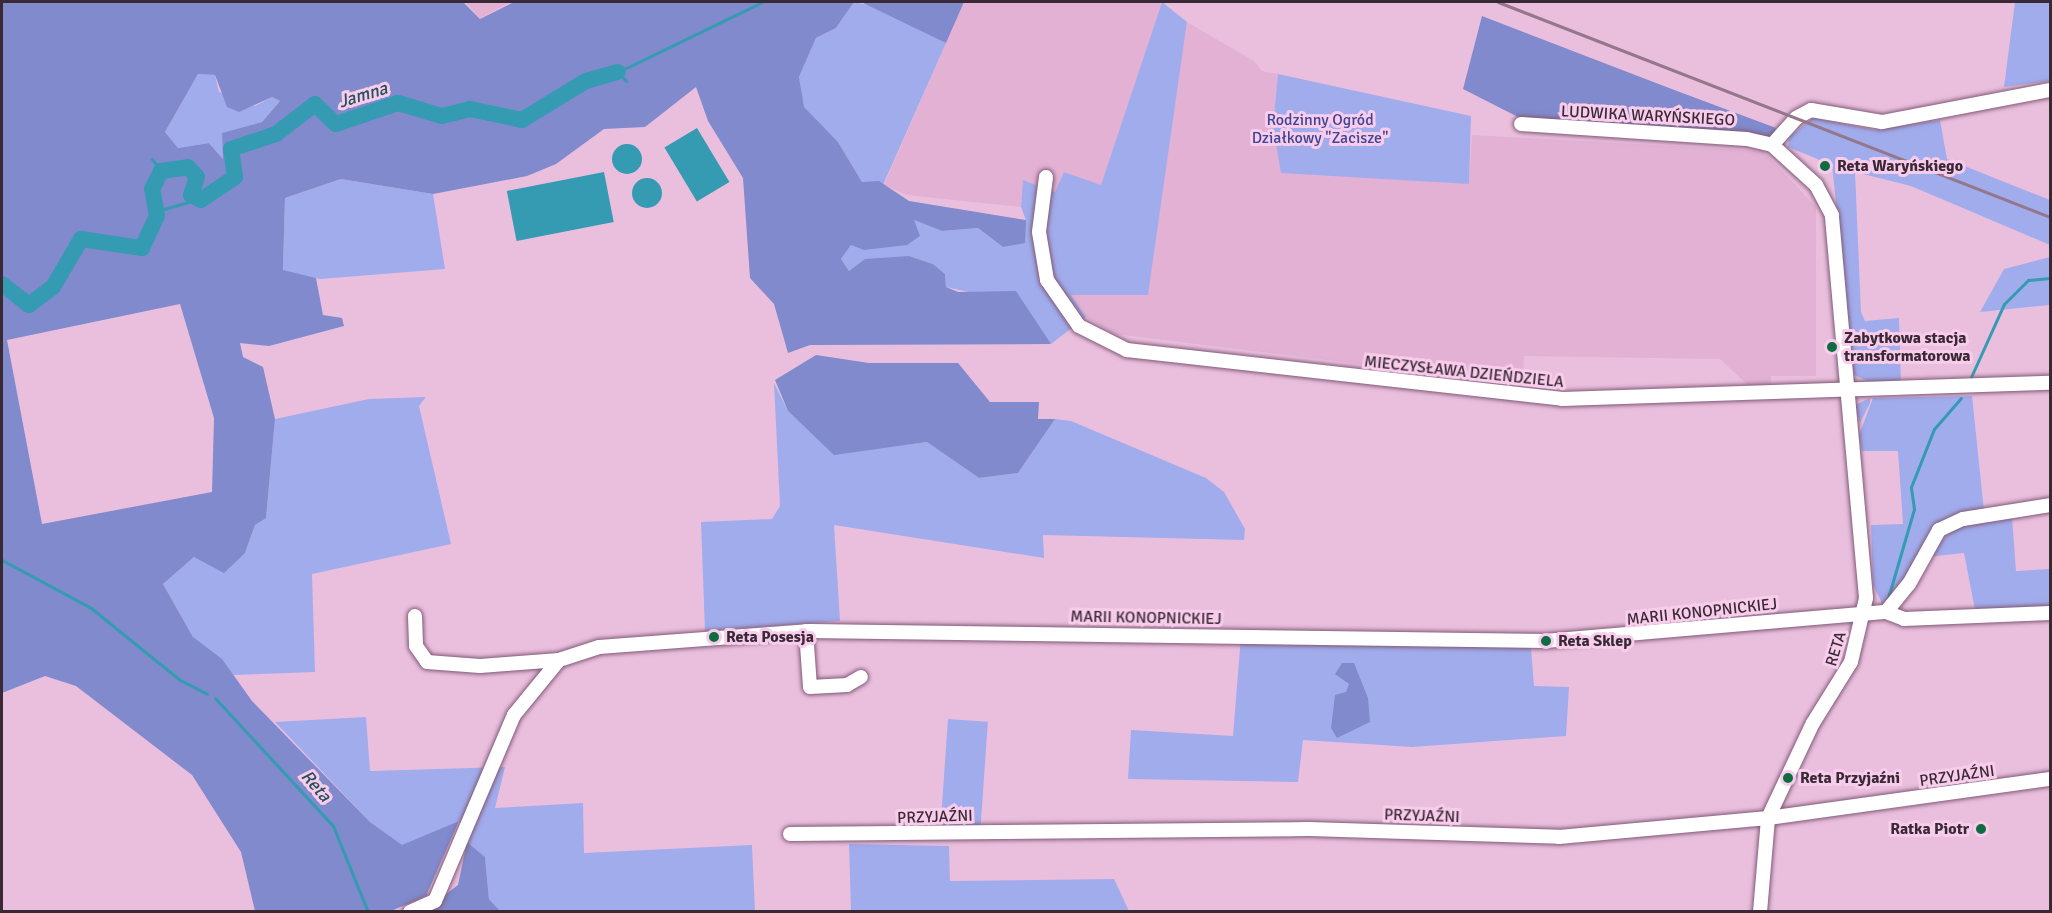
<!DOCTYPE html>
<meta charset="utf-8">
<style>
body{margin:0}
#map{position:relative;width:2052px;height:913px;overflow:hidden;background:#eabfde;font-family:Signika,sans-serif}
div>[style]{position:absolute}
[style*='--x']{left:calc(var(--x)*1px);top:calc(var(--y)*1px);width:calc(var(--w)*1px);rotate:calc(var(--a)*1deg)}
.built>*{inset:0;background:#e2b1d4}
.green>*{inset:0;background:#a1aced;transform-origin:0 0}
.forest>*{inset:0;background:#808acc}
.water>*{inset:0;background:#349bb3;transform-origin:0 0}
.round{border-radius:50%}
.stream>*{height:3px;margin:-1.5px;padding:0 1.5px;transform-origin:1.5px;border-radius:1.5px;background:#349bb3}
.river>*{height:16px;margin:-8px;padding:0 8px;transform-origin:8px;border-radius:8px;background:#349bb3}
.roads{filter:drop-shadow(0 0 2px #805a76) drop-shadow(0 0 2px #805a76)}
.minor>*{height:14px;margin:-7px;padding:0 7px;transform-origin:7px;border-radius:7px;background:#fff}
.rail>*{height:3px;margin:-1.5px;padding:0 1.5px;transform-origin:1.5px;border-radius:1.5px;background:#95778c}
.dots>*{width:16px;height:16px;translate:-50% -50%;box-sizing:border-box;border:3px solid #f8cceb;border-radius:50%}
span{translate:-50% -50%;white-space:nowrap;text-align:center;line-height:1.15;-webkit-text-stroke:6px #f8cceb;paint-order:stroke}
.street-label{font-size:16px;color:#392935}
.park-label{font-size:16px;color:#3f4595}
.poi-label{font-size:16px;color:#392935;font-weight:700}
.left{translate:0 -50%;text-align:left}
.right{translate:-100% -50%;text-align:right}
.water-label{font-size:18px;color:#25515c;font-style:italic}
.frame{position:absolute;inset:0;border:3px solid #392935;pointer-events:none}
</style>
<div id="map">
<div class="built">
<i style="clip-path:polygon(465px 2px,510px 2px,480px 18px)"></i>
<i style="clip-path:polygon(964px 2px,1162px 2px,1101px 186px,1065px 172px,1055px 192px,1023px 180px,1021px 207px,907px 195px,884px 185px)"></i>
<i style="clip-path:polygon(1187px 22px,1254px 61px,1262px 71px,1278px 74px,1273px 126px,1469px 183px,1472px 135px,1763px 151px,1816px 207px,1816px 376px,1771px 376px,1771px 385px,1751px 388px,1720px 359px,1524px 356px,1523px 384px,1115px 334px,1086px 317px,1070px 295px,1148px 294px)"></i>
</div>
<div class="green">
<i style="clip-path:polygon(854px 2px,883px 8px,946px 43px,883px 185px,862px 182px,838px 142px,803px 107px,799px 77px,816px 38px,836px 28px)"></i>
<i style="clip-path:polygon(1162px 2px,1187px 22px,1148px 295px,1071px 295px,1086px 317px,1051px 344px,1036px 325px,973px 293px,946px 287px,945px 274px,933px 264px,909px 256px,849px 271px,841px 259px,851px 245px,914px 220px,942px 231px,978px 228px,1003px 247px,1026px 220px,1021px 207px,1023px 180px,1055px 192px,1064px 172px,1101px 185px)"></i>
<i style="clip-path:polygon(2015px 2px,2050px 2px,2050px 81px,2004px 87px)"></i>
<i style="clip-path:polygon(198px 74px,215px 75px,219px 92px,255px 106px,272px 97px,280px 101px,262px 122px,222px 134px,224px 160px,209px 143px,178px 148px,165px 132px)"></i>
<i style="clip-path:polygon(1278px 74px,1471px 116px,1469px 184px,1281px 173px,1273px 126px)"></i>
<i style="clip-path:polygon(1813px 118px,1875px 130px,1940px 120px,1947px 159px,2050px 200px,2050px 245px,1911px 186px,1855px 172px,1861px 312px,1865px 321px,1899px 318px,1901px 384px,1876px 385px,1854px 375px,1832px 165px,1788px 147px,1789px 137px)"></i>
<i style="clip-path:polygon(341px 179px,433px 194px,445px 269px,320px 279px,283px 271px,285px 198px)"></i>
<i style="clip-path:polygon(2050px 257px,2050px 305px,1980px 312px,2004px 269px)"></i>
<i style="clip-path:polygon(774px 383px,788px 411px,834px 454px,927px 442px,979px 478px,1018px 473px,1055px 419px,1071px 421px,1206px 478px,1224px 492px,1245px 529px,1244px 540px,1043px 535px,1044px 558px,834px 525px,840px 621px,705px 631px,701px 522px,772px 519px,780px 506px)"></i>
<i style="clip-path:polygon(1972px 396px,1984px 511px,1945px 521px,1907px 584px,1884px 607px,1873px 585px,1871px 525px,1903px 524px,1898px 451px,1862px 451px,1859px 435px,1873px 398px)"></i>
<i style="clip-path:polygon(426px 397px,419px 406px,451px 544px,312px 574px,315px 672px,233px 675px,193px 637px,163px 584px,194px 557px,245px 553px,255px 525px,266px 517px,275px 419px,369px 399px)"></i>
<i style="clip-path:polygon(1870px 398px,1870px 403px,1860px 423px,1855px 405px)"></i>
<i style="clip-path:polygon(2012px 517px,2016px 571px,2050px 569px,2050px 608px,1976px 615px,1964px 553px,1926px 557px,1956px 526px)"></i>
<i style="clip-path:polygon(1241px 636px,1531px 648px,1534px 686px,1569px 687px,1566px 736px,1412px 747px,1303px 740px,1298px 782px,1128px 779px,1131px 730px,1233px 736px)"></i>
<i style="clip-path:polygon(366px 717px,370px 771px,505px 767px,495px 808px,583px 803px,584px 853px,752px 845px,755px 911px,500px 911px,489px 899px,485px 857px,467px 842px,459px 821px,402px 846px,370px 822px,275px 722px)"></i>
<i style="left:948px;top:719px;width:40px;height:107px;rotate:4deg"></i>
<i style="clip-path:polygon(849px 844px,949px 846px,950px 881px,1114px 879px,1129px 911px,851px 911px)"></i>
</div>
<div class="forest">
<i style="clip-path:polygon(evenodd,2px 2px,463px 2px,480px 19px,514px 2px,854px 2px,836px 28px,816px 38px,799px 77px,804px 107px,838px 142px,862px 182px,879px 181px,909px 201px,1026px 220px,1025px 243px,1003px 247px,978px 228px,942px 231px,914px 220px,920px 236px,907px 245px,864px 250px,851px 245px,841px 259px,849px 271px,865px 259px,909px 256px,933px 264px,945px 274px,946px 287px,958px 292px,1016px 291px,1051px 344px,810px 345px,788px 353px,774px 304px,750px 278px,743px 178px,708px 121px,696px 87px,645px 127px,604px 129px,556px 164px,527px 176px,433px 194px,341px 179px,285px 198px,283px 270px,316px 278px,323px 315px,342px 318px,344px 326px,269px 346px,240px 343px,243px 357px,263px 367px,275px 419px,266px 518px,255px 525px,245px 553px,224px 573px,194px 557px,163px 584px,193px 637px,222px 659px,252px 701px,370px 822px,402px 845px,459px 821px,426px 896px,391px 911px,255px 911px,241px 852px,192px 775px,76px 686px,45px 676px,2px 693px,2px 2px,198px 74px,215px 75px,227px 107px,239px 112px,272px 97px,280px 101px,262px 122px,222px 133px,223px 159px,209px 143px,178px 148px,165px 132px,198px 74px,2px 2px,180px 304px,214px 418px,212px 492px,42px 524px,7px 340px,180px 304px)"></i>
<i style="clip-path:polygon(861px 2px,964px 2px,946px 43px)"></i>
<i style="clip-path:polygon(1482px 16px,1669px 88px,1776px 128px,1772px 137px,1520px 118px,1463px 89px)"></i>
<i style="clip-path:polygon(816px 355px,869px 363px,958px 363px,990px 402px,1039px 402px,1038px 419px,1055px 419px,1018px 473px,979px 478px,927px 442px,834px 455px,788px 411px,775px 380px)"></i>
<i style="clip-path:polygon(1342px 663px,1354px 663px,1368px 698px,1370px 722px,1337px 738px,1331px 728px,1335px 695px,1346px 692px,1349px 684px,1335px 674px)"></i>
<i style="clip-path:polygon(467px 842px,485px 857px,489px 899px,500px 911px,423px 912px,458px 885px)"></i>
</div>
<div class="water">
<i style="left:697px;top:128px;width:63px;height:38px;rotate:59deg"></i>
<i class="round" style="left:612px;top:144px;width:30px;height:30px"></i>
<i style="left:604px;top:172px;width:51px;height:99px;rotate:79deg"></i>
<i class="round" style="left:632px;top:178px;width:30px;height:30px"></i>
</div>
<div class="stream">
<i style="--x:618;--y:72;--w:160;--a:-25.9"></i>
<i style="--x:618;--y:72;--w:12;--a:48"></i>
<i style="--x:152;--y:159;--w:15;--a:53"></i>
<i style="--x:157;--y:211;--w:40;--a:-16"></i>
<i style="--x:1971;--y:377;--w:80;--a:-65.7"></i>
<i style="--x:2004;--y:304;--w:34;--a:-45"></i>
<i style="--x:2028;--y:280;--w:22;--a:-5"></i>
<i style="--x:2;--y:560;--w:101;--a:28.3"></i>
<i style="--x:91;--y:608;--w:114;--a:39"></i>
<i style="--x:180;--y:680;--w:30;--a:27"></i>
<i style="--x:1888;--y:598;--w:93;--a:-73.7"></i>
<i style="--x:1914;--y:509;--w:22;--a:-98"></i>
<i style="--x:1911;--y:487;--w:62;--a:-68.4"></i>
<i style="--x:1934;--y:429;--w:41;--a:-48.9"></i>
<i style="--x:215;--y:698;--w:174;--a:47.3"></i>
<i style="--x:333;--y:826;--w:93;--a:67.9"></i>
</div>
<div class="river">
<i style="--x:2;--y:284;--w:34;--a:38"></i>
<i style="--x:29;--y:305;--w:30;--a:-37"></i>
<i style="--x:53;--y:287;--w:56;--a:-59.7"></i>
<i style="--x:81;--y:239;--w:62;--a:8.4"></i>
<i style="--x:142;--y:248;--w:35;--a:-65"></i>
<i style="--x:157;--y:216;--w:27;--a:-100"></i>
<i style="--x:152;--y:189;--w:20;--a:-63"></i>
<i style="--x:161;--y:171;--w:27;--a:-8"></i>
<i style="--x:188;--y:167;--w:13;--a:48"></i>
<i style="--x:197;--y:177;--w:19;--a:108"></i>
<i style="--x:191;--y:195;--w:11;--a:27"></i>
<i style="--x:201;--y:200;--w:41;--a:-34.1"></i>
<i style="--x:235;--y:177;--w:28;--a:-98"></i>
<i style="--x:231;--y:149;--w:47;--a:-18.4"></i>
<i style="--x:276;--y:134;--w:49;--a:-37.6"></i>
<i style="--x:315;--y:104;--w:29;--a:44"></i>
<i style="--x:336;--y:124;--w:65;--a:-18.7"></i>
<i style="--x:398;--y:103;--w:46;--a:16.5"></i>
<i style="--x:442;--y:116;--w:29;--a:-14"></i>
<i style="--x:470;--y:109;--w:53;--a:11.9"></i>
<i style="--x:522;--y:120;--w:75;--a:-31.4"></i>
<i style="--x:586;--y:81;--w:33;--a:-16"></i>
</div>
<div class="roads">
<div class="minor">
<i style="--x:1521;--y:124;--w:226;--a:3.8"></i>
<i style="--x:1747;--y:139;--w:26;--a:13"></i>
<i style="--x:1046;--y:177;--w:55;--a:97.3"></i>
<i style="--x:1039;--y:232;--w:49;--a:80.5"></i>
<i style="--x:1047;--y:280;--w:56;--a:55.2"></i>
<i style="--x:1079;--y:326;--w:54;--a:26.6"></i>
<i style="--x:1127;--y:350;--w:438;--a:6.4"></i>
<i style="--x:1562;--y:399;--w:488;--a:-1.9"></i>
<i style="--x:1886;--y:612;--w:19;--a:21"></i>
<i style="--x:1904;--y:619;--w:146;--a:-2.4"></i>
<i style="--x:415;--y:616;--w:30;--a:88"></i>
<i style="--x:416;--y:646;--w:19;--a:55"></i>
<i style="--x:427;--y:662;--w:53;--a:4.3"></i>
<i style="--x:480;--y:666;--w:79;--a:-4.3"></i>
<i style="--x:806;--y:631;--w:56;--a:85.9"></i>
<i style="--x:810;--y:687;--w:37;--a:-3"></i>
<i style="--x:847;--y:685;--w:16;--a:-30"></i>
<i style="--x:790;--y:834;--w:519;--a:-0.55"></i>
<i style="--x:1309;--y:829;--w:250;--a:1.8"></i>
<i style="--x:1559;--y:837;--w:210;--a:-5.2"></i>
<i style="--x:1768;--y:818;--w:285;--a:-7.9"></i>
<i style="--x:410;--y:912;--w:27;--a:-24"></i>
<i style="--x:435;--y:901;--w:202;--a:-67"></i>
<i style="--x:514;--y:715;--w:71;--a:-50.7"></i>
<i style="--x:559;--y:660;--w:42;--a:-18"></i>
<i style="--x:599;--y:647;--w:212;--a:-4.3"></i>
<i style="--x:810;--y:631;--w:736;--a:0.78"></i>
<i style="--x:1546;--y:641;--w:341;--a:-4.9"></i>
<i style="--x:1886;--y:612;--w:36;--a:-51"></i>
<i style="--x:1909;--y:584;--w:62;--a:-60.9"></i>
<i style="--x:1939;--y:530;--w:26;--a:-25"></i>
<i style="--x:1963;--y:519;--w:88;--a:-9.1"></i>
<i style="--x:1760;--y:912;--w:94;--a:-85.1"></i>
<i style="--x:1768;--y:818;--w:105;--a:-64.7"></i>
<i style="--x:1813;--y:723;--w:72;--a:-58.1"></i>
<i style="--x:1851;--y:662;--w:66;--a:-76.8"></i>
<i style="--x:1866;--y:598;--w:385;--a:-95.1"></i>
<i style="--x:1832;--y:215;--w:34;--a:-118"></i>
<i style="--x:1816;--y:185;--w:59;--a:-137.7"></i>
<i style="--x:1772;--y:145;--w:36;--a:-48"></i>
<i style="--x:1796;--y:118;--w:17;--a:-28"></i>
<i style="--x:1811;--y:110;--w:72;--a:9.6"></i>
<i style="--x:1882;--y:122;--w:171;--a:-10.8"></i>
</div>
</div>
<div class="rail">
<i style="--x:1498;--y:2;--w:592;--a:21.28"></i>
</div>
<div class="dots">
<i style="left:1825px;top:166px;background:#0e6c41"></i>
<i style="left:1832px;top:347px;background:#0e6c41"></i>
<i style="left:714px;top:637px;background:#0e6c41"></i>
<i style="left:1546px;top:641px;background:#0e6c41"></i>
<i style="left:1788px;top:778px;background:#0e6c41"></i>
<i style="left:1981px;top:829px;background:#0e6c41"></i>
</div>
<div class="street-label">
<span style="left:1648px;top:116px;rotate:3deg">LUDWIKA WARYŃSKIEGO</span>
<span style="left:1464px;top:372px;rotate:6deg">MIECZYSŁAWA DZIEŃDZIELA</span>
<span style="left:1702px;top:612px;rotate:-6deg">MARII KONOPNICKIEJ</span>
<span style="left:1146px;top:618px;rotate:1deg">MARII KONOPNICKIEJ</span>
<span style="left:1836px;top:649px;rotate:-73deg">RETA</span>
<span style="left:1957px;top:776px;rotate:-8deg">PRZYJAŹNI</span>
<span style="left:1422px;top:816px;rotate:2deg">PRZYJAŹNI</span>
<span style="left:935px;top:817px;rotate:-2deg">PRZYJAŹNI</span>
</div>
<div class="park-label">
<span style="left:1320px;top:129px">Rodzinny Ogród<br>Działkowy "Zacisze"</span>
</div>
<div class="poi-label">
<span class="left" style="left:1837px;top:166px">Reta Waryńskiego</span>
<span class="left" style="left:1844px;top:347px">Zabytkowa stacja<br>transformatorowa</span>
<span class="left" style="left:726px;top:637px">Reta Posesja</span>
<span class="left" style="left:1558px;top:641px">Reta Sklep</span>
<span class="left" style="left:1800px;top:778px">Reta Przyjaźni</span>
<span class="right" style="left:1969px;top:829px">Ratka Piotr</span>
</div>
<div class="water-label">
<span style="left:363px;top:95px;rotate:-17deg">Jamna</span>
<span style="left:316px;top:786px;rotate:49deg">Reta</span>
</div>
<div class="frame"></div>
</div>
